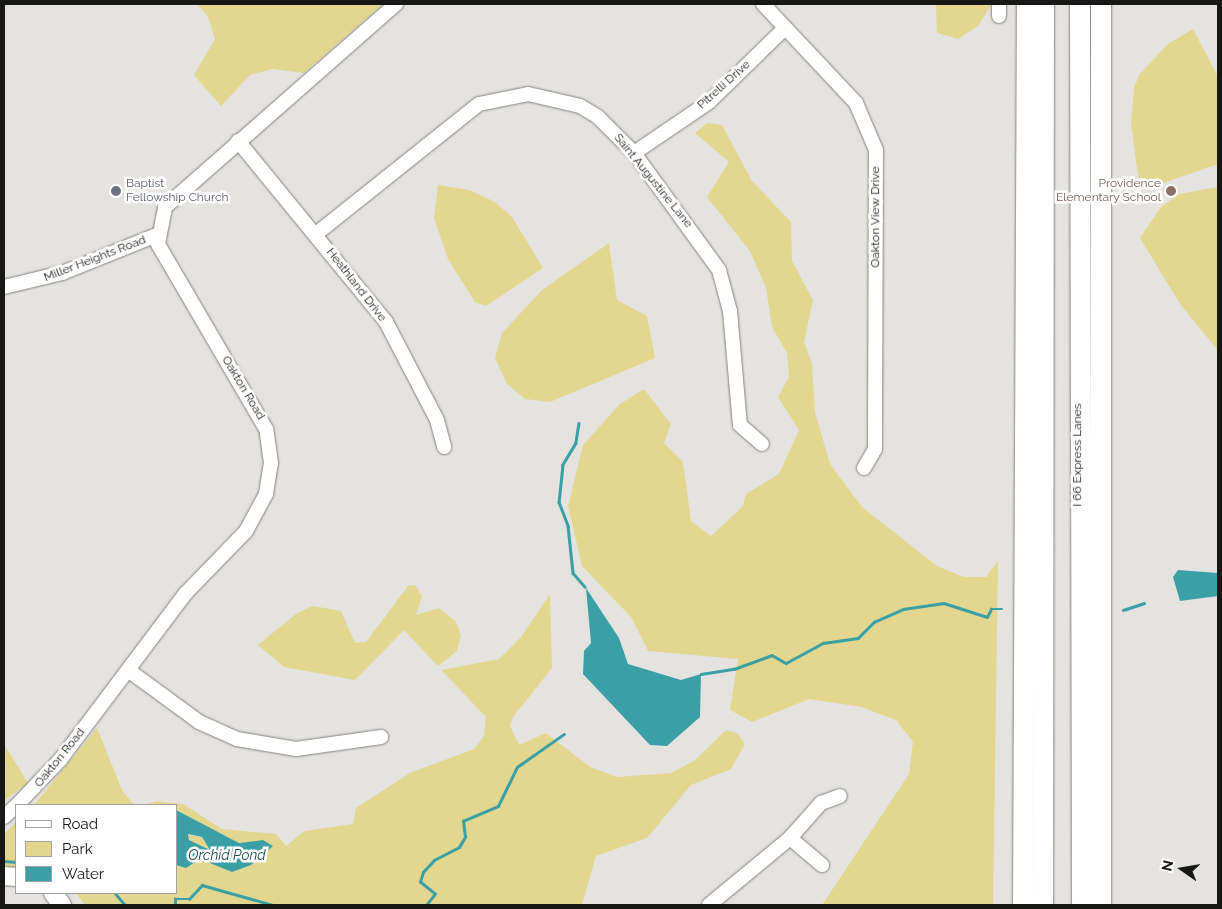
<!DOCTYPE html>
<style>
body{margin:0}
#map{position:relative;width:1222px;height:909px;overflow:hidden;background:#e4e3e0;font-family:Raleway,sans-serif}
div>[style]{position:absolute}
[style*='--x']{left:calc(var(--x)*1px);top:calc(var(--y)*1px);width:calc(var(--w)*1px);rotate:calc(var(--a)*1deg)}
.green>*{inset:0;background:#e3d790}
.water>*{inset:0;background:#3ba0a5}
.stream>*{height:2.5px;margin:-1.25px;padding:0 1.25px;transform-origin:1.25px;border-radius:1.25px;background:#3ba0a5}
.roads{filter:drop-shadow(0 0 1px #83827f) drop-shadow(0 0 1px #83827f)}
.minor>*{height:14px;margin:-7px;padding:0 7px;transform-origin:7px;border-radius:7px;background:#fff}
.major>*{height:18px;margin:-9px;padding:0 9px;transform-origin:9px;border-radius:9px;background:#fff}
.highway>*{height:20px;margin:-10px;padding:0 10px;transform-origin:10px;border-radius:10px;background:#fff}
.dots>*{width:14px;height:14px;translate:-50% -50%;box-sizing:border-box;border:2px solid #fff;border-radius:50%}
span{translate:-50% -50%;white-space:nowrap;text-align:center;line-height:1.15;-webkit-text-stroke:5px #fff;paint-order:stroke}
.street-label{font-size:12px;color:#171716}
.worship-label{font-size:12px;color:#5b616d}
.left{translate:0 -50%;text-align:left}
.education-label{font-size:12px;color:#785e54}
.right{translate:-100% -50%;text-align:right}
.water-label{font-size:14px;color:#204c4f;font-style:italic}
.frame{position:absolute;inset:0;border:5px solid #171716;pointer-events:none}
.legend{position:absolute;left:15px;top:804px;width:162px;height:90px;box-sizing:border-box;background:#fff;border:1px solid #a2a2a2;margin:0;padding:6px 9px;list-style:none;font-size:15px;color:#171716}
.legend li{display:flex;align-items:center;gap:10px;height:25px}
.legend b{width:25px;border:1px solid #a2a2a2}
.north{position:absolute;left:1157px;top:844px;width:50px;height:50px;-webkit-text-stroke:4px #fff;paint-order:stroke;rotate:283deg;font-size:14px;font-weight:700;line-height:20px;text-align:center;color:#171716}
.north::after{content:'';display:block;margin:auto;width:18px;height:22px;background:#171716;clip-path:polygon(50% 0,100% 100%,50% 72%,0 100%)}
</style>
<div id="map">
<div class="green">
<i style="clip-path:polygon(197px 4px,383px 4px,304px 73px,272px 69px,250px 75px,221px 106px,194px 75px,215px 39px,208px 17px)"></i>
<i style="clip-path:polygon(936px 4px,992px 4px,978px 26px,958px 39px,937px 33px)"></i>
<i style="clip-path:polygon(1193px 29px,1218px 77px,1218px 164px,1140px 191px,1131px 123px,1134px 88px,1139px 75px,1168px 44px)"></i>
<i style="clip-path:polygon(707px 123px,722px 125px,752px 181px,791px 222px,792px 261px,813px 300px,804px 342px,812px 363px,815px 412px,830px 464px,862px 507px,937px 566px,964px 577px,986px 577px,998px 561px,993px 905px,822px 905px,909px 774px,913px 742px,896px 720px,861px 707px,809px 699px,752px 722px,730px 710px,738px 659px,648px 651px,631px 617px,582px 566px,568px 506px,583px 445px,620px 404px,644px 389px,671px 424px,664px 443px,683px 462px,691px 521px,711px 536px,743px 506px,746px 494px,779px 474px,799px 430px,778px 397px,789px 377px,787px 353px,772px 327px,766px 288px,750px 251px,707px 197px,729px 162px,695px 133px)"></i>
<i style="clip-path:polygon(438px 185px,469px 190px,495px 202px,512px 217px,543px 268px,486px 306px,475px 302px,448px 259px,434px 218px)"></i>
<i style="clip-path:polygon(1218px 187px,1218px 347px,1216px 348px,1180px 304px,1140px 238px,1161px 207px,1179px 194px)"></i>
<i style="clip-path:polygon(609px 243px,617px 300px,647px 316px,655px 358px,550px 402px,525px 399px,507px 384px,495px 358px,502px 333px,542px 290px)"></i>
<i style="clip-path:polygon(415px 585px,422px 596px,416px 615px,439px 608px,456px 622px,461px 635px,457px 651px,438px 666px,404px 630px,355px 680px,284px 667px,258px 645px,297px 613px,313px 606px,341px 611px,355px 643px,366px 642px,408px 586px)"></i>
<i style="clip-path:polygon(550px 594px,552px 668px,513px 717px,510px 726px,519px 745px,546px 733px,590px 767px,617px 777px,671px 773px,694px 761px,726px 730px,737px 733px,745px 744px,731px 769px,691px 785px,647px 838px,596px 856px,582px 905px,85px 905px,76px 893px,176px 893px,176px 865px,191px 866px,200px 859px,233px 872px,265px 854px,263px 840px,239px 843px,176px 810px,176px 805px,145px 805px,156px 801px,183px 804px,222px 829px,276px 834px,286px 846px,304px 831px,353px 824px,356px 808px,410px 773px,474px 749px,484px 736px,486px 717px,441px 670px,499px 659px,521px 637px)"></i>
<i style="clip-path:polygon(97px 728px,122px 790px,134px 805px,34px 805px)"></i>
<i style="clip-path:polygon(4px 744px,28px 783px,4px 801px)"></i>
<i style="clip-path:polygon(16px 822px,16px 871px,4px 869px,4px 834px)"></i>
<i style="clip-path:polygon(187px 835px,202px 837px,210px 850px,191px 841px)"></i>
</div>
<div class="water">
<i style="clip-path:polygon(1178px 570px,1218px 573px,1218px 596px,1180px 601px,1173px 577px)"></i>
<i style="clip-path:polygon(586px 588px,619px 638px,628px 664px,681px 680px,701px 674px,700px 717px,667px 746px,650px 745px,583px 674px,584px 651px,591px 643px)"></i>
<i style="clip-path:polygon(evenodd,176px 810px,239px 843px,263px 840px,273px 846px,251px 865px,232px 872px,200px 859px,186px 868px,176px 865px,176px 810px,188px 834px,202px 837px,210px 850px,189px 840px,188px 834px)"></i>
</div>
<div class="stream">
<i style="--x:579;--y:423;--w:20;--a:99"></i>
<i style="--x:576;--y:443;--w:26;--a:121"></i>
<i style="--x:563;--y:465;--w:37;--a:96"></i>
<i style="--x:559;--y:502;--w:26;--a:69"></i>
<i style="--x:568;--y:526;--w:47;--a:83.9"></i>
<i style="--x:573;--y:573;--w:18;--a:49"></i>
<i style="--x:1123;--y:610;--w:22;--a:-18"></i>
<i style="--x:701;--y:674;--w:33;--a:-9"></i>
<i style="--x:734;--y:669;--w:40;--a:-20.2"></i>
<i style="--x:772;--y:655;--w:16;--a:30"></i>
<i style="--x:786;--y:663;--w:42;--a:-28.4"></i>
<i style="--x:823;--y:643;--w:35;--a:-8"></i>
<i style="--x:858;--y:638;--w:23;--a:-45"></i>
<i style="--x:874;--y:622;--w:32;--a:-24"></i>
<i style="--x:903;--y:609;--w:41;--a:-8.3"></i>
<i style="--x:944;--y:603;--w:45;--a:18"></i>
<i style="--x:987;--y:617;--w:9;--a:-63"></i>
<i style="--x:991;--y:609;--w:11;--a:0"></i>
<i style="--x:4;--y:861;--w:12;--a:5"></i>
<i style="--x:115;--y:893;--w:16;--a:50"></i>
<i style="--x:175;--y:905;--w:6;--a:-90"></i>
<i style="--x:175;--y:899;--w:14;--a:0"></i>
<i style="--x:189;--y:899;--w:19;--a:-47"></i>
<i style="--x:202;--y:885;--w:74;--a:15.7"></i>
<i style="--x:426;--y:905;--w:14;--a:-51"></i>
<i style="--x:435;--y:894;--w:19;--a:-141"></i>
<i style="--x:420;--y:882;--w:10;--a:-73"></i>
<i style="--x:423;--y:872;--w:16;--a:-47"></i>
<i style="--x:434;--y:860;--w:28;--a:-27"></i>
<i style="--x:459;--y:847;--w:12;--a:-59"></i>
<i style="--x:465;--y:837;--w:16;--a:-97"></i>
<i style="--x:463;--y:821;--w:38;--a:-23"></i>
<i style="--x:498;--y:806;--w:43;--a:-64"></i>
<i style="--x:517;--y:767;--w:57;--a:-35.1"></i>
</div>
<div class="roads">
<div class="minor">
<i style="--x:763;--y:4;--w:136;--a:46.8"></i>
<i style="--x:856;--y:103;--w:51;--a:66.9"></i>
<i style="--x:876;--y:150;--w:299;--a:90.2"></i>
<i style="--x:875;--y:449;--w:22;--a:120"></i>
<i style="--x:999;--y:4;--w:12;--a:90"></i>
<i style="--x:238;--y:141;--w:234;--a:50.7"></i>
<i style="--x:386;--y:322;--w:110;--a:62.5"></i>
<i style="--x:437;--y:420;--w:28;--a:75"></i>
<i style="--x:634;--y:153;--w:91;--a:-34.2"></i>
<i style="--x:709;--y:102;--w:106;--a:-44.2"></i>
<i style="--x:316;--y:234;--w:208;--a:-38.6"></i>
<i style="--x:479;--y:104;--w:50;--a:-11.5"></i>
<i style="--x:528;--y:94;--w:53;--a:13"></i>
<i style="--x:580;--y:106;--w:21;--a:31"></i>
<i style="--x:598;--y:117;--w:51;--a:45"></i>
<i style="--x:634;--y:153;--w:145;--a:54"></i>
<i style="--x:719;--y:270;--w:42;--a:75"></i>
<i style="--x:730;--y:311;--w:114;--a:85"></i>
<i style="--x:740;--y:425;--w:29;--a:41"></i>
<i style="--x:4;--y:287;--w:60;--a:-13.6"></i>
<i style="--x:62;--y:273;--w:102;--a:-21.8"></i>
<i style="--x:128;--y:670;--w:88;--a:36.2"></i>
<i style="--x:199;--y:722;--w:42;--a:24.1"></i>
<i style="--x:237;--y:739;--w:60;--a:9.6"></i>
<i style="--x:296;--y:749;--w:86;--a:-8"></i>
<i style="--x:17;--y:805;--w:62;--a:-46.3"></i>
<i style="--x:60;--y:760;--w:208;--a:-53"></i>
<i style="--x:185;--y:594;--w:88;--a:-45.9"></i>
<i style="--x:246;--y:531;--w:42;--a:-61.6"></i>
<i style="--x:266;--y:494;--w:31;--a:-81"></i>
<i style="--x:271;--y:463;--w:34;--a:-98"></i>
<i style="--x:266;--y:429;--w:214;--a:-120.3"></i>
<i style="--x:158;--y:244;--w:38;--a:-79"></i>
<i style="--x:165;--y:207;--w:308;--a:-41.3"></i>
<i style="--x:4;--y:817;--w:16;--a:-43"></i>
<i style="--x:790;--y:838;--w:42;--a:40.2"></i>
<i style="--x:709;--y:905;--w:105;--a:-39.6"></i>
<i style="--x:790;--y:838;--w:47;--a:-48.5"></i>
<i style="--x:821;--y:803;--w:20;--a:-20"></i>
</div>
<div class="major">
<i style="--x:4;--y:876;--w:12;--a:5"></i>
<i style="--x:53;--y:893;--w:15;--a:53"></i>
</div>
<div class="highway">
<i style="--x:1080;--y:4;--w:901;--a:89.87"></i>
<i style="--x:1101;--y:4;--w:901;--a:90"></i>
<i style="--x:1023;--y:905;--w:901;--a:-89.75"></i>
<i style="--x:1043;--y:905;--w:901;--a:-89.94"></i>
</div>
</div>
<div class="dots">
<i style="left:116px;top:191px;background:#6b7280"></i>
<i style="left:1171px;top:191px;background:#8d6e63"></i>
</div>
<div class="street-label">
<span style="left:724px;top:85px;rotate:-42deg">Pitrelli Drive</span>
<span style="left:653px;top:181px;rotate:51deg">Saint Augustine Lane</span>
<span style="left:876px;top:217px;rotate:-90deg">Oakton View Drive</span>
<span style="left:95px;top:259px;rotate:-21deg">Miller Heights Road</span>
<span style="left:356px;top:285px;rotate:52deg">Heathland Drive</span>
<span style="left:243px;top:388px;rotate:59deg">Oakton Road</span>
<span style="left:1078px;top:455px;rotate:-90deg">I 66 Express Lanes</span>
<span style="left:60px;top:758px;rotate:-51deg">Oakton Road</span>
</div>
<div class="worship-label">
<span class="left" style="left:126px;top:191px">Baptist<br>Fellowship Church</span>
</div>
<div class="education-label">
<span class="right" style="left:1161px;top:191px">Providence<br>Elementary School</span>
</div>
<div class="water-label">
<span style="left:227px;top:855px">Orchid Pond</span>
</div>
<div class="frame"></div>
<ul class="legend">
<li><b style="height:6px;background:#fff"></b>Road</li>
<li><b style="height:14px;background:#e3d790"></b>Park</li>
<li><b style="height:14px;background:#3ba0a5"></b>Water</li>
</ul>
<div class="north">N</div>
</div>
